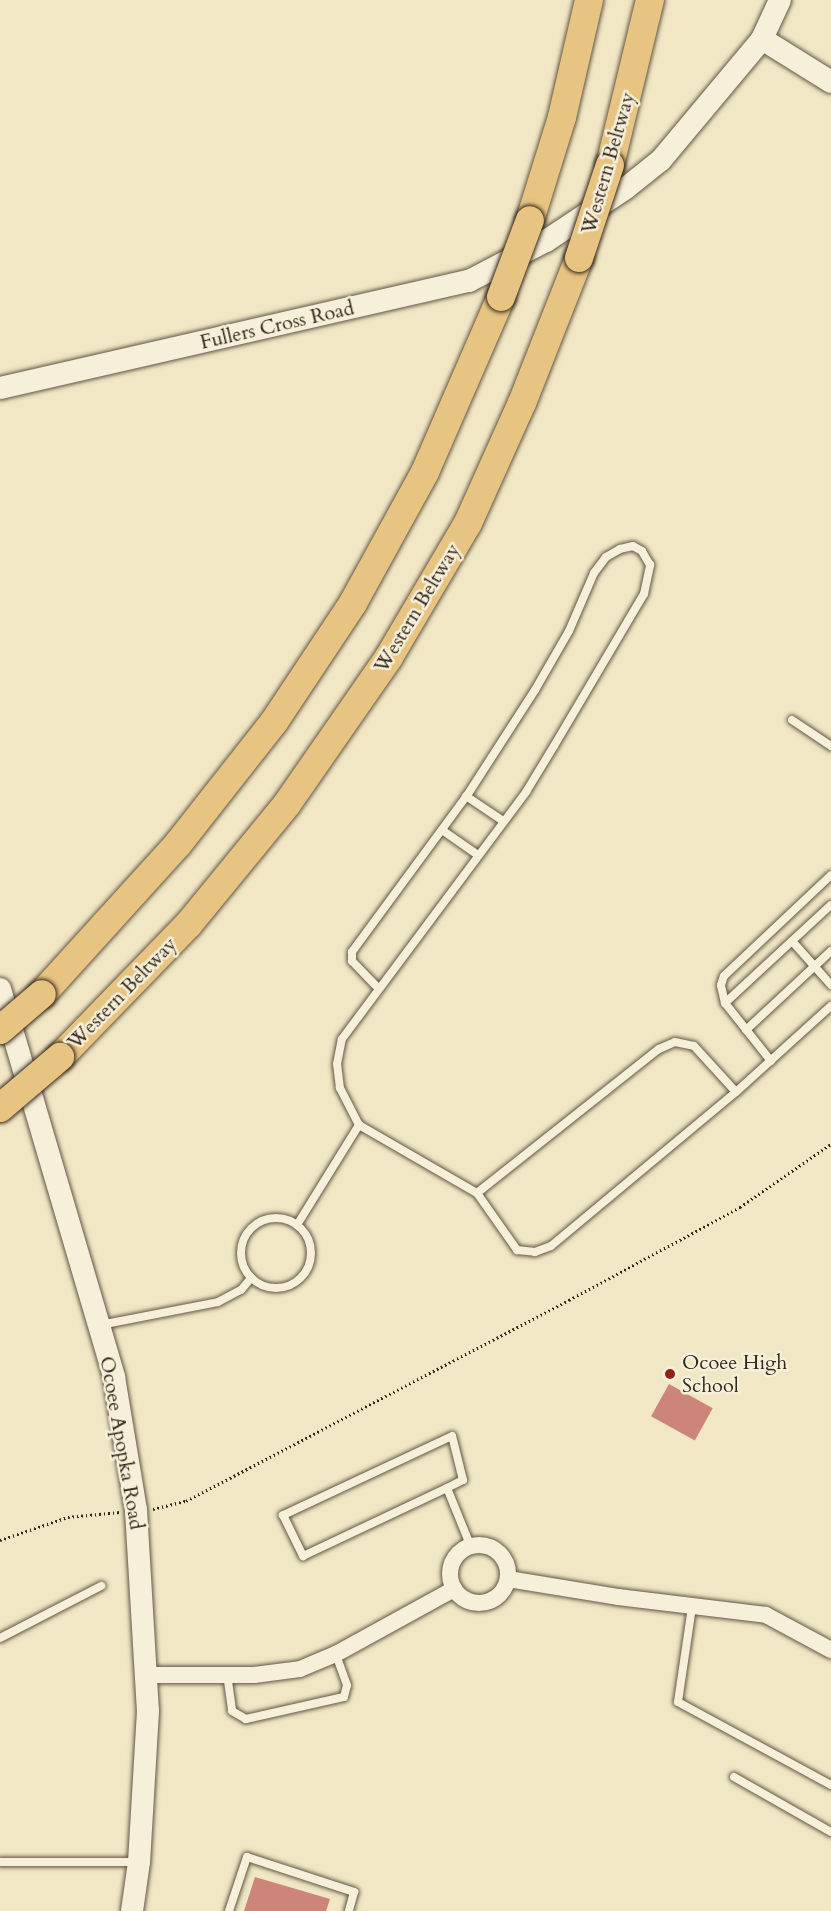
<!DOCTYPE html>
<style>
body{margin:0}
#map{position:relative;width:831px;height:1911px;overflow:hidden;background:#f1e7c4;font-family:Cardo,serif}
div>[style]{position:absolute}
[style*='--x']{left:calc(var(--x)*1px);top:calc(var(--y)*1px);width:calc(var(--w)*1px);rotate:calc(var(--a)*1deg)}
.building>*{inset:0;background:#cd8479;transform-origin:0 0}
.path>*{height:3px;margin-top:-1.5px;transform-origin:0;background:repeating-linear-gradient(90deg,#33271b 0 1.5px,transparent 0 4.5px)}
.roads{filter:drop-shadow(0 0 2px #625745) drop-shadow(0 0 2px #625745)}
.lane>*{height:8px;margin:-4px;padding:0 4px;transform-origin:4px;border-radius:4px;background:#f6efd9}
.lane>.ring{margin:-4px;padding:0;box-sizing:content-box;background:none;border:8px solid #f6efd9;border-radius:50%}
.street>*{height:16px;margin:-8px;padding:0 8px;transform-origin:8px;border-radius:8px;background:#f6efd9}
.street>.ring{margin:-8px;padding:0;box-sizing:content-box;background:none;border:16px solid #f6efd9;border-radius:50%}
.secondary>*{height:22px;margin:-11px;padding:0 11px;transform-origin:11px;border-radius:11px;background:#f6efd9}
.highway>*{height:28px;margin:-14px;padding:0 14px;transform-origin:14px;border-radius:14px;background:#e8c482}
.bridges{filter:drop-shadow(0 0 2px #33271b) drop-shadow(0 0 2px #33271b)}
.highway-bridge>*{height:28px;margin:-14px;padding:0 14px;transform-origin:14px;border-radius:14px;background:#e8c482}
.dots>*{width:16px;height:16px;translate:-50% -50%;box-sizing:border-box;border:3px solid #f6efd9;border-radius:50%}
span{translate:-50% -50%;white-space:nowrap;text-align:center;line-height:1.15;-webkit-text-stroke:5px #f6efd9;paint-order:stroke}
.street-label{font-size:20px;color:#33271b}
.poi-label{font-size:20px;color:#33271b}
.left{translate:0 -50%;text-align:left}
</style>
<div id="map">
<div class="building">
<i style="left:669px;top:1384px;width:50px;height:37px;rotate:29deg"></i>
<i style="clip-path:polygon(255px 1877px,330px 1899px,326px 1911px,244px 1911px)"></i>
</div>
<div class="path">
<i style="--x:153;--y:1509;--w:34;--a:-14"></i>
<i style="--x:186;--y:1501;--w:433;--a:-27.7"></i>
<i style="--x:569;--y:1300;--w:195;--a:-28.5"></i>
<i style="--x:740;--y:1207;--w:111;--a:-34.7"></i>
<i style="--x:0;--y:1540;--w:72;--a:-18.7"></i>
<i style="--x:68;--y:1517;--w:52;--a:-5.5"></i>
</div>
<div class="roads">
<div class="lane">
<i style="--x:792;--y:720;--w:47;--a:33.7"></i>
<i style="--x:466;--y:796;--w:45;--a:34"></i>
<i style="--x:442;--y:830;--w:44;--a:34.8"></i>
<i style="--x:792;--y:941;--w:59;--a:48.4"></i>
<i style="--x:725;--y:1003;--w:18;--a:-103"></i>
<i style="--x:721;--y:985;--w:9;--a:-72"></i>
<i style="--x:724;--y:976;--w:147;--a:-43.3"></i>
<i style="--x:746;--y:1030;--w:116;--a:-42.9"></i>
<i style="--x:771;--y:1061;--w:74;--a:-128.4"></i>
<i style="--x:725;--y:1003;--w:144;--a:-42.8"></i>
<i style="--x:359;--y:1125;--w:136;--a:30"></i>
<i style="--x:477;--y:1193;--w:70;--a:54.9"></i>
<i style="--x:517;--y:1250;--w:18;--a:6"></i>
<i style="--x:535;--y:1252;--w:17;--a:-21"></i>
<i style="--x:551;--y:1246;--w:241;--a:-39.8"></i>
<i style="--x:736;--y:1092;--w:128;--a:-42.2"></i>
<i style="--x:477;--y:1193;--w:232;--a:-38.4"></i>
<i style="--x:659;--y:1049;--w:17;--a:-24"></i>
<i style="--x:675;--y:1042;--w:19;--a:12"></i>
<i style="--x:694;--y:1046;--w:62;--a:47.6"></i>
<i class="ring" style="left:241px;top:1218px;width:62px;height:62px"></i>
<i style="--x:297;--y:1225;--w:118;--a:-58.2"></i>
<i style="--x:359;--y:1125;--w:42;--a:-117.2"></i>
<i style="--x:340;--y:1088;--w:24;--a:-97"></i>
<i style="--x:337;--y:1064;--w:25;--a:-79"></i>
<i style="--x:342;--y:1039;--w:308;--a:-53.3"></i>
<i style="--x:526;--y:792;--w:54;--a:-58.7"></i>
<i style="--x:554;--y:746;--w:177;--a:-59.4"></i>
<i style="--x:644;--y:594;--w:30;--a:-78"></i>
<i style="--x:650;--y:565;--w:16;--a:-120"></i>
<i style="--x:642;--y:551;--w:10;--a:-151"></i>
<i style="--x:633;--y:546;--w:13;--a:167"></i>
<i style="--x:620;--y:549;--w:16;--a:150"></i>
<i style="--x:606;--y:557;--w:20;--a:127"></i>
<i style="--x:594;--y:573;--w:63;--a:113.3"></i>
<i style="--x:569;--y:631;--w:68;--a:120"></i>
<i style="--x:535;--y:690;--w:124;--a:122.8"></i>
<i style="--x:468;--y:794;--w:196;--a:126.3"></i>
<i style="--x:352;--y:952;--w:9;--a:90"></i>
<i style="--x:352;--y:961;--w:36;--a:46"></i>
<i style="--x:100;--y:1325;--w:120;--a:-11"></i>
<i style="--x:218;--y:1302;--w:26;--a:-28"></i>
<i style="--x:241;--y:1290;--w:16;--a:-50"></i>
<i style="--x:447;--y:1488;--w:18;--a:-27"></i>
<i style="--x:463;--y:1480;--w:45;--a:-104"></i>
<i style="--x:452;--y:1436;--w:187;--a:154.9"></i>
<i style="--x:283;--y:1515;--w:46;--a:64"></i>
<i style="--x:303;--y:1556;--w:159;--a:-25.3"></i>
<i style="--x:447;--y:1488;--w:64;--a:67.9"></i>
<i style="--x:692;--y:1607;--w:96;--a:98.4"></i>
<i style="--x:678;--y:1702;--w:174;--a:28.5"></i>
<i style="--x:0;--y:1638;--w:114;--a:-27.2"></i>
<i style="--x:227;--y:1674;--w:37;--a:82"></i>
<i style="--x:232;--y:1711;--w:16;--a:30"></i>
<i style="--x:246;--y:1719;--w:100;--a:-12.7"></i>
<i style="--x:344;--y:1697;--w:12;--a:-76"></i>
<i style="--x:347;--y:1685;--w:33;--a:-110"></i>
<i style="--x:734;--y:1777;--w:112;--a:29.6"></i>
<i style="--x:0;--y:1862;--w:137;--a:0"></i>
<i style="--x:229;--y:1911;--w:57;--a:-71.6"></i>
<i style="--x:247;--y:1857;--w:113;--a:18.1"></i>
<i style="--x:354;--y:1892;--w:20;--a:105"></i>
</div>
<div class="street">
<i class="ring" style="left:450px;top:1545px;width:42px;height:42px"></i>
<i style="--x:508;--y:1579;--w:111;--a:9.3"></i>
<i style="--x:618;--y:1597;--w:149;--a:6.9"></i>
<i style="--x:766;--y:1615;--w:74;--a:28.3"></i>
<i style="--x:147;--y:1675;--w:107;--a:0"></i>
<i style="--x:254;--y:1675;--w:46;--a:-7.4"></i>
<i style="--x:300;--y:1669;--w:39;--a:-23"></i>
<i style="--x:336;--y:1654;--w:135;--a:-28.8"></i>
</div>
<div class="secondary">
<i style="--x:762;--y:39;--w:81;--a:31.9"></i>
<i style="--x:0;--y:388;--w:481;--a:-12.9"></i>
<i style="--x:469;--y:281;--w:87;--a:-27.5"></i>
<i style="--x:546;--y:241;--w:96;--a:-33.5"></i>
<i style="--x:626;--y:188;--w:45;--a:-38.7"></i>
<i style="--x:661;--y:160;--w:158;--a:-50.1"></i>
<i style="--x:762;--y:39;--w:43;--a:-65.2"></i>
<i style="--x:0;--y:989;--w:404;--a:73.6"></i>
<i style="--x:114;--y:1377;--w:135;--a:80.6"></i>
<i style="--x:136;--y:1510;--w:201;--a:86.6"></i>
<i style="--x:148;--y:1711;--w:151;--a:93.4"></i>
<i style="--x:139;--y:1862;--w:49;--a:98.1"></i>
</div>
<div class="highway">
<i style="--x:610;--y:165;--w:170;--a:-76.4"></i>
<i style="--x:530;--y:220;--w:108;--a:-72.7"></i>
<i style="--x:562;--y:117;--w:120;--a:-77"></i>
<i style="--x:42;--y:994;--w:202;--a:-47.8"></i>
<i style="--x:178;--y:844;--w:155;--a:-51.8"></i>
<i style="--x:274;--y:722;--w:143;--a:-56.4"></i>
<i style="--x:353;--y:603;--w:149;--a:-61.2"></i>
<i style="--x:425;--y:472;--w:191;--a:-66.5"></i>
<i style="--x:60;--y:1057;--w:184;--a:-45.9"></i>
<i style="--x:188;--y:925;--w:156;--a:-50.7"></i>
<i style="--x:287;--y:804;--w:179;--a:-55.2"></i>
<i style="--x:389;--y:657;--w:156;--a:-59.5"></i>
<i style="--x:468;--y:523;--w:132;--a:-65.8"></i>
<i style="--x:522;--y:403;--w:156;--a:-68.5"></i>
</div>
</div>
<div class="bridges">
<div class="highway-bridge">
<i style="--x:579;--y:258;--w:98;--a:-71.6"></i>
<i style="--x:501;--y:297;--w:82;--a:-69.4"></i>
<i style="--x:0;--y:1030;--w:55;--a:-40.6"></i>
<i style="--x:0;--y:1108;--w:79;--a:-40.4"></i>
</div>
</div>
<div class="dots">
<i style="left:670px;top:1374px;background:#8f2418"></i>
</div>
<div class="street-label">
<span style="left:608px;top:163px;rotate:-74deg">Western Beltway</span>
<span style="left:277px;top:325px;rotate:-13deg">Fullers Cross Road</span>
<span style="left:417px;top:608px;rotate:-59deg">Western Beltway</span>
<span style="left:122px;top:993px;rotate:-46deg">Western Beltway</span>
<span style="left:122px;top:1443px;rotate:80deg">Ocoee Apopka Road</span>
</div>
<div class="poi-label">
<span class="left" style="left:682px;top:1374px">Ocoee High<br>School</span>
</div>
</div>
